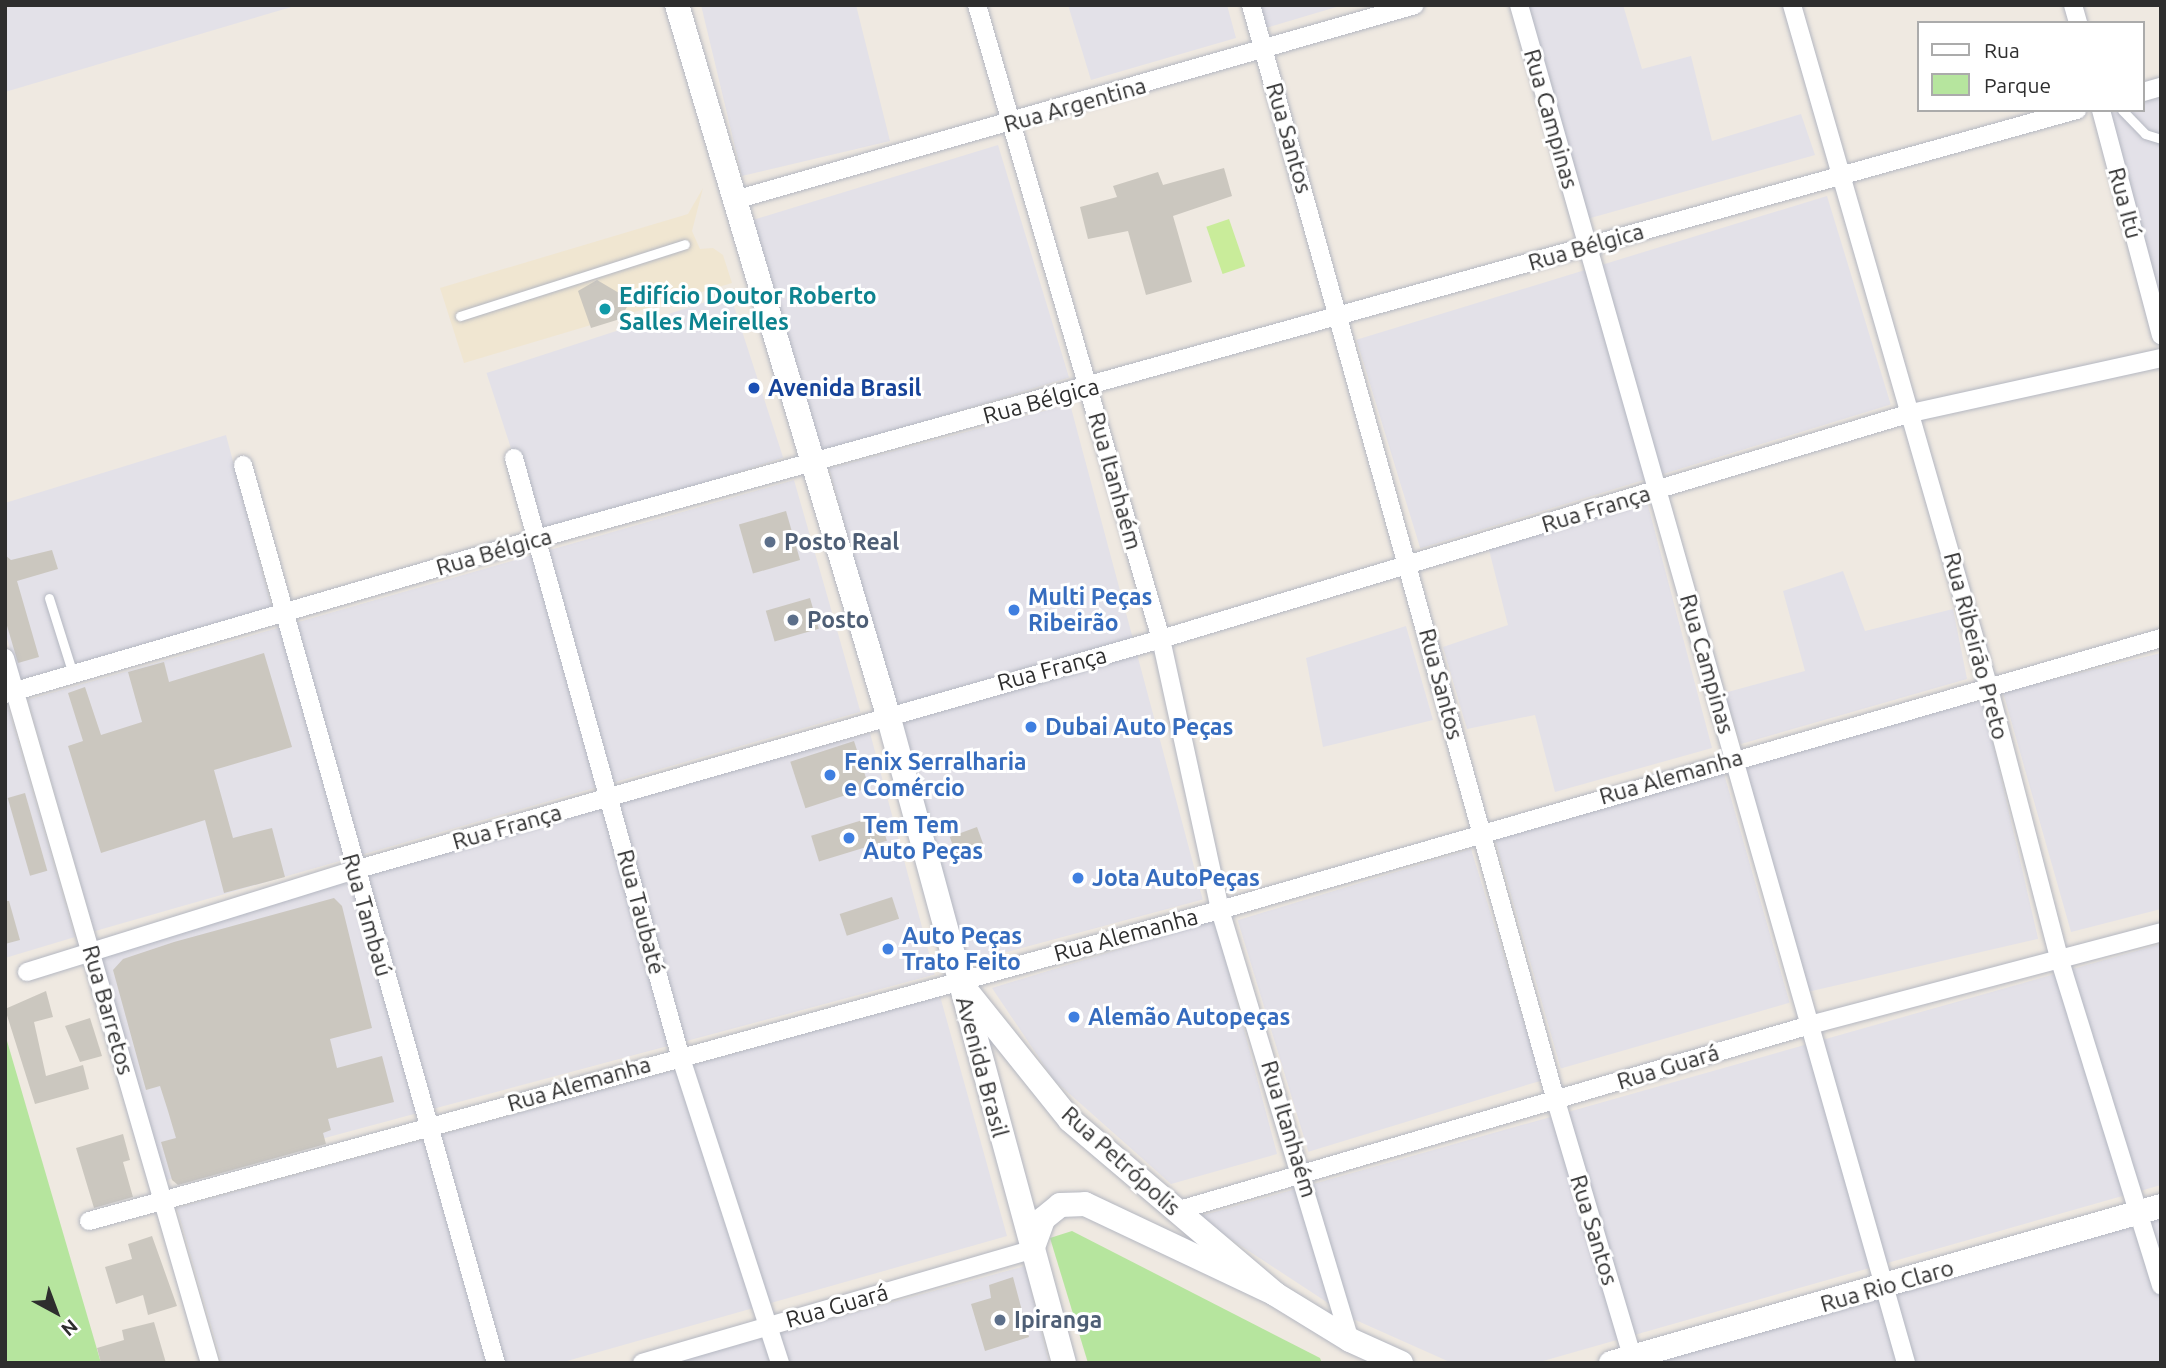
<!DOCTYPE html>
<meta charset="utf-8">
<style>
body{margin:0}
#map{position:relative;width:2166px;height:1368px;overflow:hidden;background:#efe9e1;font-family:Ubuntu,sans-serif}
div>[style]{position:absolute}
[style*='--x']{left:calc(var(--x)*1px);top:calc(var(--y)*1px);width:calc(var(--w)*1px);rotate:calc(var(--a)*1deg)}
.industrial>*{inset:0;background:#e3e1e8;transform-origin:0 0}
.education>*{inset:0;background:#f0e6d1}
.green>*{inset:0;background:#b6e59e}
.pitch>*{inset:0;background:#c9ec9a;transform-origin:0 0}
.building>*{inset:0;background:#cbc7bf;transform-origin:0 0}
.roads{filter:drop-shadow(0 0 2px #b4b7c1) drop-shadow(0 0 2px #b4b7c1)}
.lane>*{height:9px;margin:-4.5px;padding:0 4.5px;transform-origin:4.5px;border-radius:4.5px;background:#fff}
.street>*{height:18px;margin:-9px;padding:0 9px;transform-origin:9px;border-radius:9px;background:#fff}
.secondary>*{height:24px;margin:-12px;padding:0 12px;transform-origin:12px;border-radius:12px;background:#fff}
.dots>*{width:19px;height:19px;translate:-50% -50%;box-sizing:border-box;border:4px solid #fff;border-radius:50%}
span{translate:-50% -50%;white-space:nowrap;text-align:center;line-height:1.15;-webkit-text-stroke:6px #fff;paint-order:stroke}
.street-label{font-size:23px;color:#2e2e2e}
.culture-label{font-size:23px;color:#0d838f;font-weight:700}
.left{translate:0 -50%;text-align:left}
.transit-label{font-size:23px;color:#164399;font-weight:700}
.service-label{font-size:23px;color:#4e5e75;font-weight:700}
.shop-label{font-size:23px;color:#366cbe;font-weight:700}
.frame{position:absolute;inset:0;border:7px solid #2e2e2e;pointer-events:none}
.legend{position:absolute;left:1917px;top:21px;width:228px;height:91px;box-sizing:border-box;background:#fff;border:2px solid #ababab;margin:0;padding:9px 12px;list-style:none;font-size:21px;color:#2e2e2e}
.legend li{display:flex;align-items:center;gap:14px;height:35px}
.legend b{width:35px;border:2px solid #ababab}
.north{position:absolute;left:21px;top:1277px;width:70px;height:70px;-webkit-text-stroke:5px #fff;paint-order:stroke;rotate:139deg;font-size:19px;font-weight:700;line-height:28px;text-align:center;color:#2e2e2e}
.north::after{content:'';display:block;margin:auto;width:24px;height:32px;background:#2e2e2e;clip-path:polygon(50% 0,100% 100%,50% 72%,0 100%)}
</style>
<div id="map">
<div class="industrial">
<i style="clip-path:polygon(5px 5px,298px 5px,5px 92px)"></i>
<i style="clip-path:polygon(701px 5px,856px 5px,890px 141px,742px 176px)"></i>
<i style="clip-path:polygon(1068px 5px,1227px 5px,1236px 38px,1091px 80px)"></i>
<i style="clip-path:polygon(1260px 5px,1343px 5px,1266px 28px)"></i>
<i style="clip-path:polygon(1524px 5px,1623px 5px,1642px 69px,1691px 56px,1712px 141px,1801px 114px,1815px 155px,1587px 219px)"></i>
<i style="clip-path:polygon(2161px 97px,2161px 304px,2102px 113px,2143px 110px,2143px 102px)"></i>
<i style="left:998px;top:145px;width:243px;height:258px;rotate:73deg"></i>
<i style="left:1827px;top:196px;width:218px;height:492px;rotate:73deg"></i>
<i style="left:730px;top:294px;width:172px;height:256px;rotate:72deg"></i>
<i style="left:1070px;top:404px;width:513px;height:249px;rotate:75deg"></i>
<i style="clip-path:polygon(226px 435px,272px 609px,19px 680px,5px 631px,5px 503px)"></i>
<i style="left:794px;top:480px;width:241px;height:797px;rotate:74deg"></i>
<i style="clip-path:polygon(1645px 494px,1712px 748px,1555px 792px,1535px 715px,1467px 729px,1443px 647px,1508px 625px,1487px 542px)"></i>
<i style="clip-path:polygon(1843px 571px,1865px 631px,1953px 609px,1967px 679px,1741px 744px,1724px 693px,1805px 671px,1783px 591px)"></i>
<i style="clip-path:polygon(1406px 626px,1433px 720px,1323px 747px,1306px 658px)"></i>
<i style="clip-path:polygon(2161px 653px,2161px 909px,2071px 932px,2003px 692px)"></i>
<i style="left:1983px;top:700px;width:245px;height:249px;rotate:77deg"></i>
<i style="clip-path:polygon(7px 704px,75px 937px,5px 958px,5px 705px)"></i>
<i style="left:870px;top:733px;width:250px;height:801px;rotate:75deg"></i>
<i style="left:1724px;top:774px;width:238px;height:238px;rotate:74deg"></i>
<i style="left:1471px;top:849px;width:242px;height:244px;rotate:73deg"></i>
<i style="clip-path:polygon(1215px 920px,1277px 1154px,1171px 1184px,1054px 1080px,992px 988px)"></i>
<i style="clip-path:polygon(2161px 944px,2161px 1185px,1536px 1363px,1452px 1363px,1351px 1318px,1197px 1217px)"></i>
<i style="clip-path:polygon(940px 996px,1007px 1236px,560px 1363px,222px 1363px,177px 1208px)"></i>
<i style="clip-path:polygon(2161px 1217px,2161px 1363px,1650px 1363px)"></i>
<i style="clip-path:polygon(1025px 1266px,1049px 1363px,671px 1363px)"></i>
</div>
<div class="education">
<i style="clip-path:polygon(703px 188px,692px 231px,700px 249px,713px 248px,723px 255px,732px 283px,464px 363px,440px 288px,688px 214px)"></i>
</div>
<div class="green">
<i style="clip-path:polygon(5px 1034px,101px 1363px,5px 1363px)"></i>
<i style="clip-path:polygon(1072px 1231px,1320px 1358px,1322px 1363px,1088px 1363px,1050px 1238px)"></i>
</div>
<div class="pitch">
<i style="left:1229px;top:219px;width:50px;height:24px;rotate:71deg"></i>
</div>
<div class="building">
<i style="clip-path:polygon(1224px 168px,1232px 196px,1173px 216px,1192px 282px,1146px 295px,1128px 231px,1088px 239px,1080px 207px,1117px 197px,1113px 186px,1158px 172px,1163px 185px)"></i>
<i style="clip-path:polygon(597px 280px,631px 300px,620px 319px,591px 328px,578px 291px)"></i>
<i style="left:786px;top:511px;width:51px;height:49px;rotate:74deg"></i>
<i style="clip-path:polygon(52px 550px,58px 569px,17px 581px,39px 657px,18px 663px,5px 619px,5px 555px,11px 560px)"></i>
<i style="left:810px;top:598px;width:32px;height:46px;rotate:74deg"></i>
<i style="clip-path:polygon(264px 653px,292px 747px,214px 770px,233px 838px,272px 828px,285px 877px,224px 893px,205px 820px,101px 853px,68px 746px,83px 741px,68px 693px,85px 687px,101px 735px,142px 722px,128px 672px,164px 662px,169px 682px)"></i>
<i style="left:854px;top:741px;width:49px;height:67px;rotate:72deg"></i>
<i style="left:25px;top:793px;width:81px;height:18px;rotate:74deg"></i>
<i style="left:879px;top:815px;width:27px;height:71px;rotate:73deg"></i>
<i style="left:977px;top:827px;width:23px;height:29px;rotate:70deg"></i>
<i style="left:892px;top:897px;width:23px;height:55px;rotate:72deg"></i>
<i style="clip-path:polygon(334px 898px,342px 906px,372px 1028px,330px 1039px,337px 1068px,382px 1056px,394px 1102px,328px 1119px,331px 1130px,323px 1133px,326px 1144px,178px 1185px,172px 1180px,161px 1142px,176px 1138px,168px 1111px,160px 1086px,146px 1090px,113px 970px,123px 959px,174px 942px)"></i>
<i style="clip-path:polygon(5px 901px,9px 901px,20px 940px,5px 944px)"></i>
<i style="clip-path:polygon(46px 991px,53px 1017px,34px 1022px,46px 1076px,83px 1065px,89px 1089px,35px 1104px,5px 1009px)"></i>
<i style="clip-path:polygon(90px 1018px,102px 1056px,80px 1062px,65px 1026px)"></i>
<i style="clip-path:polygon(123px 1134px,130px 1160px,123px 1162px,133px 1197px,94px 1208px,76px 1148px)"></i>
<i style="clip-path:polygon(152px 1236px,177px 1306px,148px 1315px,143px 1295px,116px 1304px,105px 1267px,132px 1259px,128px 1244px)"></i>
<i style="clip-path:polygon(1013px 1277px,1029px 1337px,985px 1351px,971px 1304px,991px 1298px,989px 1285px)"></i>
<i style="clip-path:polygon(154px 1322px,166px 1363px,101px 1363px,97px 1348px,124px 1340px,122px 1330px)"></i>
</div>
<div class="roads">
<div class="lane">
<i style="--x:2122;--y:110;--w:33;--a:46"></i>
<i style="--x:2145;--y:134;--w:17;--a:17"></i>
<i style="--x:460;--y:316;--w:236;--a:-17.7"></i>
<i style="--x:49;--y:598;--w:80;--a:72.5"></i>
</div>
<div class="street">
<i style="--x:977;--y:5;--w:660;--a:73.82"></i>
<i style="--x:1161;--y:639;--w:277;--a:77.7"></i>
<i style="--x:1220;--y:910;--w:449;--a:73.2"></i>
<i style="--x:1251;--y:5;--w:1138;--a:74.45"></i>
<i style="--x:1556;--y:1101;--w:273;--a:73.4"></i>
<i style="--x:1519;--y:5;--w:1412;--a:74.09"></i>
<i style="--x:1792;--y:5;--w:708;--a:73.92"></i>
<i style="--x:1988;--y:685;--w:285;--a:75.4"></i>
<i style="--x:2060;--y:961;--w:340;--a:72.7"></i>
<i style="--x:2073;--y:5;--w:19;--a:74"></i>
<i style="--x:2143;--y:92;--w:19;--a:-16"></i>
<i style="--x:2101;--y:110;--w:233;--a:75.1"></i>
<i style="--x:735;--y:200;--w:707;--a:-16"></i>
<i style="--x:514;--y:458;--w:620;--a:74.46"></i>
<i style="--x:680;--y:1055;--w:324;--a:72"></i>
<i style="--x:243;--y:465;--w:933;--a:74.27"></i>
<i style="--x:5;--y:658;--w:734;--a:73.79"></i>
<i style="--x:5;--y:694;--w:553;--a:-16.27"></i>
<i style="--x:536;--y:539;--w:1600;--a:-15.56"></i>
<i style="--x:27;--y:972;--w:343;--a:-17.3"></i>
<i style="--x:355;--y:870;--w:838;--a:-15.99"></i>
<i style="--x:1161;--y:639;--w:783;--a:-16.77"></i>
<i style="--x:1911;--y:413;--w:256;--a:-12.4"></i>
<i style="--x:1176;--y:1211;--w:661;--a:-16.35"></i>
<i style="--x:1810;--y:1025;--w:363;--a:-14.8"></i>
<i style="--x:89;--y:1221;--w:1173;--a:-15.38"></i>
<i style="--x:1220;--y:910;--w:980;--a:-16.12"></i>
<i style="--x:642;--y:1363;--w:406;--a:-16.2"></i>
</div>
<div class="secondary">
<i style="--x:677;--y:5;--w:741;--a:73.45"></i>
<i style="--x:888;--y:715;--w:671;--a:74.8"></i>
<i style="--x:965;--y:989;--w:168;--a:51.3"></i>
<i style="--x:1070;--y:1120;--w:269;--a:40.3"></i>
<i style="--x:1032;--y:1250;--w:33;--a:-70"></i>
<i style="--x:1043;--y:1219;--w:22;--a:-39"></i>
<i style="--x:1060;--y:1205;--w:25;--a:-2"></i>
<i style="--x:1085;--y:1204;--w:210;--a:25.3"></i>
<i style="--x:1275;--y:1294;--w:88;--a:31.5"></i>
<i style="--x:1350;--y:1340;--w:56;--a:24.3"></i>
<i style="--x:1611;--y:1363;--w:572;--a:-15.93"></i>
</div>
</div>
<div class="dots">
<i style="left:605px;top:309px;background:#0f9aa8"></i>
<i style="left:754px;top:388px;background:#1a4fb4"></i>
<i style="left:770px;top:542px;background:#5c6f8a"></i>
<i style="left:1014px;top:610px;background:#3f7fe0"></i>
<i style="left:793px;top:620px;background:#5c6f8a"></i>
<i style="left:1031px;top:727px;background:#3f7fe0"></i>
<i style="left:830px;top:775px;background:#3f7fe0"></i>
<i style="left:849px;top:838px;background:#3f7fe0"></i>
<i style="left:1078px;top:878px;background:#3f7fe0"></i>
<i style="left:888px;top:949px;background:#3f7fe0"></i>
<i style="left:1074px;top:1017px;background:#3f7fe0"></i>
<i style="left:1000px;top:1320px;background:#5c6f8a"></i>
</div>
<div class="street-label">
<span style="left:1075px;top:105px;rotate:-16deg">Rua Argentina</span>
<span style="left:1551px;top:119px;rotate:74deg">Rua Campinas</span>
<span style="left:1289px;top:138px;rotate:74deg">Rua Santos</span>
<span style="left:2125px;top:203px;rotate:75deg">Rua Itú</span>
<span style="left:1586px;top:247px;rotate:-16deg">Rua Bélgica</span>
<span style="left:1041px;top:401px;rotate:-15deg">Rua Bélgica</span>
<span style="left:1115px;top:481px;rotate:74deg">Rua Itanhaém</span>
<span style="left:1596px;top:509px;rotate:-17deg">Rua França</span>
<span style="left:494px;top:552px;rotate:-16deg">Rua Bélgica</span>
<span style="left:1976px;top:646px;rotate:75deg">Rua Ribeirão Preto</span>
<span style="left:1707px;top:664px;rotate:74deg">Rua Campinas</span>
<span style="left:1052px;top:669px;rotate:-15deg">Rua França</span>
<span style="left:1441px;top:684px;rotate:75deg">Rua Santos</span>
<span style="left:1671px;top:777px;rotate:-16deg">Rua Alemanha</span>
<span style="left:507px;top:827px;rotate:-16deg">Rua França</span>
<span style="left:641px;top:912px;rotate:75deg">Rua Taubaté</span>
<span style="left:367px;top:915px;rotate:74deg">Rua Tambaú</span>
<span style="left:1126px;top:935px;rotate:-15deg">Rua Alemanha</span>
<span style="left:108px;top:1010px;rotate:74deg">Rua Barretos</span>
<span style="left:982px;top:1067px;rotate:75deg">Avenida Brasil</span>
<span style="left:1668px;top:1067px;rotate:-17deg">Rua Guará</span>
<span style="left:579px;top:1084px;rotate:-16deg">Rua Alemanha</span>
<span style="left:1289px;top:1129px;rotate:73deg">Rua Itanhaém</span>
<span style="left:1121px;top:1161px;rotate:42deg">Rua Petrópolis</span>
<span style="left:1594px;top:1230px;rotate:73deg">Rua Santos</span>
<span style="left:1887px;top:1286px;rotate:-16deg">Rua Rio Claro</span>
<span style="left:837px;top:1306px;rotate:-16deg">Rua Guará</span>
</div>
<div class="culture-label">
<span class="left" style="left:619px;top:309px">Edifício Doutor Roberto<br>Salles Meirelles</span>
</div>
<div class="transit-label">
<span class="left" style="left:768px;top:388px">Avenida Brasil</span>
</div>
<div class="service-label">
<span class="left" style="left:784px;top:542px">Posto Real</span>
<span class="left" style="left:807px;top:620px">Posto</span>
<span class="left" style="left:1014px;top:1320px">Ipiranga</span>
</div>
<div class="shop-label">
<span class="left" style="left:1028px;top:610px">Multi Peças<br>Ribeirão</span>
<span class="left" style="left:1045px;top:727px">Dubai Auto Peças</span>
<span class="left" style="left:844px;top:775px">Fenix Serralharia<br>e Comércio</span>
<span class="left" style="left:863px;top:838px">Tem Tem<br>Auto Peças</span>
<span class="left" style="left:1092px;top:878px">Jota AutoPeças</span>
<span class="left" style="left:902px;top:949px">Auto Peças<br>Trato Feito</span>
<span class="left" style="left:1088px;top:1017px">Alemão Autopeças</span>
</div>
<div class="frame"></div>
<ul class="legend">
<li><b style="height:9px;background:#fff"></b>Rua</li>
<li><b style="height:19px;background:#b6e59e"></b>Parque</li>
</ul>
<div class="north">N</div>
</div>
